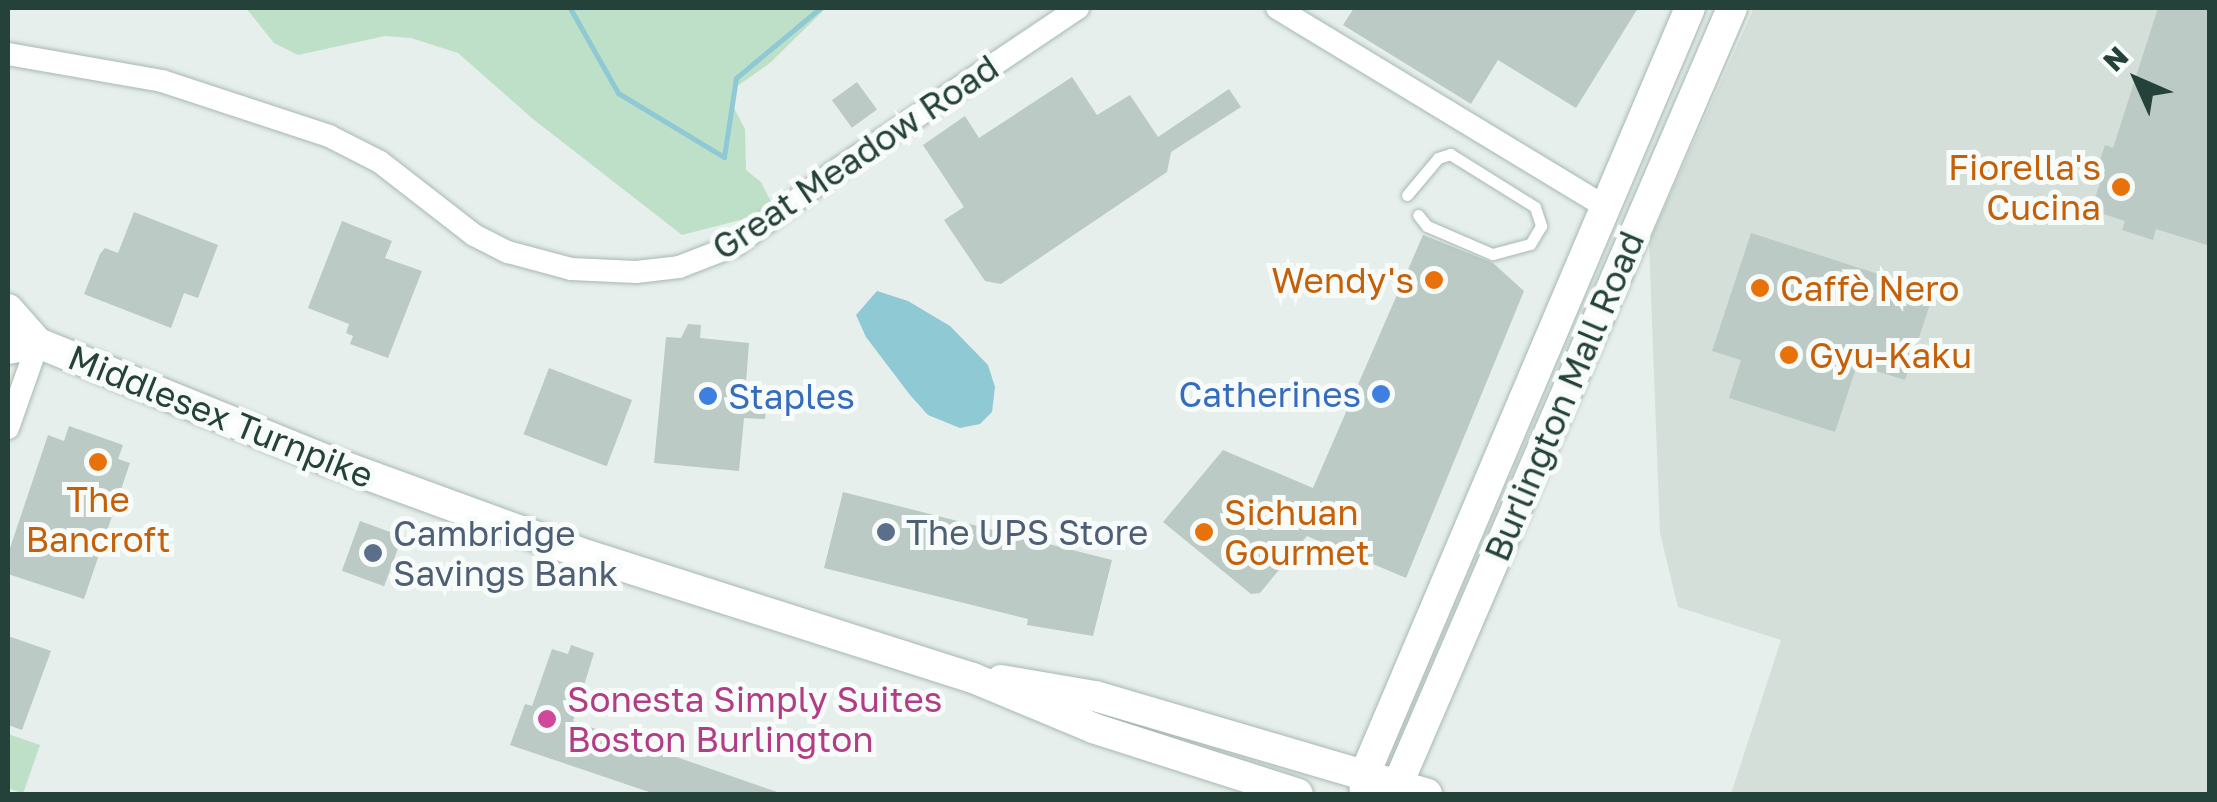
<!DOCTYPE html>
<meta charset="utf-8">
<style>
body{margin:0}
#map{position:relative;width:2217px;height:802px;overflow:hidden;background:#e6efeb;font-family:"Golos Text",sans-serif}
div>[style]{position:absolute}
[style*='--x']{left:calc(var(--x)*1px);top:calc(var(--y)*1px);width:calc(var(--w)*1px);rotate:calc(var(--a)*1deg)}
.built>*{inset:0;background:#d4dfda}
.green>*{inset:0;background:#bfe0c8}
.water>*{inset:0;background:#8ec9d4}
.stream>*{height:5px;margin:-2.5px;padding:0 2.5px;transform-origin:2.5px;border-radius:2.5px;background:#8ec9d4}
.building>*{inset:0;background:#bbcac4;transform-origin:0 0}
.roads{filter:drop-shadow(0 0 2px #a8b8b2) drop-shadow(0 0 2px #a8b8b2)}
.service>*{height:11px;margin:-5.5px;padding:0 5.5px;transform-origin:5.5px;border-radius:5.5px;background:#fff}
.minor>*{height:22px;margin:-11px;padding:0 11px;transform-origin:11px;border-radius:11px;background:#fff}
.secondary>*{height:30px;margin:-15px;padding:0 15px;transform-origin:15px;border-radius:15px;background:#fff}
.dots>*{width:28px;height:28px;translate:-50% -50%;box-sizing:border-box;border:5px solid #f7fbf9;border-radius:50%}
span{translate:-50% -50%;white-space:nowrap;text-align:center;line-height:1.15;-webkit-text-stroke:10px #f7fbf9;paint-order:stroke}
.street-label{font-size:35px;color:#24423a}
.food-label{font-size:35px;color:#c56008}
.right{translate:-100% -50%;text-align:right}
.left{translate:0 -50%;text-align:left}
.shop-label{font-size:35px;color:#366cbe}
.service-label{font-size:35px;color:#4e5e75}
.hotel-label{font-size:35px;color:#b23c85}
.frame{position:absolute;inset:0;border:10px solid #24423a;pointer-events:none}
.north{position:absolute;left:2087px;top:30px;width:100px;height:100px;-webkit-text-stroke:8px #f7fbf9;paint-order:stroke;rotate:315deg;font-size:28px;font-weight:700;line-height:40px;text-align:center;color:#24423a}
.north::after{content:'';display:block;margin:auto;width:35px;height:45px;background:#24423a;clip-path:polygon(50% 0,100% 100%,50% 72%,0 100%)}
</style>
<div id="map">
<div class="built">
<i style="clip-path:polygon(1754px 8px,2209px 8px,2209px 794px,1731px 794px,1781px 640px,1678px 607px,1660px 533px,1649px 242px)"></i>
</div>
<div class="green">
<i style="clip-path:polygon(246px 8px,826px 8px,770px 63px,736px 87px,734px 108px,745px 129px,746px 170px,761px 182px,771px 202px,752px 217px,682px 235px,533px 119px,458px 53px,411px 38px,385px 36px,298px 55px,274px 43px)"></i>
<i style="clip-path:polygon(8px 734px,40px 745px,23px 794px,8px 788px)"></i>
</div>
<div class="water">
<i style="clip-path:polygon(877px 291px,908px 301px,950px 326px,988px 365px,995px 387px,992px 412px,980px 424px,960px 428px,928px 415px,910px 395px,866px 337px,856px 315px)"></i>
</div>
<div class="stream">
<i style="--x:570;--y:8;--w:98;--a:60.5"></i>
<i style="--x:618;--y:93;--w:124;--a:31.1"></i>
<i style="--x:724;--y:157;--w:80;--a:-81.4"></i>
<i style="--x:736;--y:78;--w:109;--a:-39.8"></i>
</div>
<div class="building">
<i style="clip-path:polygon(1354px 8px,1638px 8px,1576px 108px,1498px 60px,1471px 104px,1343px 25px)"></i>
<i style="clip-path:polygon(2158px 8px,2210px 8px,2210px 246px,2156px 229px,2153px 240px,2122px 230px,2125px 221px,2091px 210px,2102px 177px,2095px 175px,2105px 145px,2113px 148px)"></i>
<i style="clip-path:polygon(1072px 77px,1097px 115px,1130px 95px,1158px 137px,1229px 89px,1241px 107px,1171px 152px,1167px 172px,1001px 284px,985px 281px,944px 220px,964px 207px,923px 145px,965px 116px,979px 138px)"></i>
<i style="left:857px;top:82px;width:34px;height:31px;rotate:54deg"></i>
<i style="clip-path:polygon(134px 212px,218px 245px,198px 298px,184px 293px,171px 328px,84px 294px,100px 254px,105px 248px,118px 253px)"></i>
<i style="clip-path:polygon(342px 221px,392px 241px,385px 258px,422px 271px,388px 358px,350px 344px,353px 336px,346px 333px,349px 324px,308px 308px)"></i>
<i style="clip-path:polygon(1751px 233px,1934px 292px,1905px 380px,1857px 365px,1835px 432px,1729px 398px,1741px 360px,1712px 351px)"></i>
<i style="clip-path:polygon(1423px 235px,1493px 263px,1524px 291px,1406px 578px,1307px 536px,1260px 593px,1251px 594px,1163px 522px,1223px 450px,1313px 488px)"></i>
<i style="clip-path:polygon(688px 324px,701px 325px,700px 338px,749px 343px,745px 395px,767px 398px,765px 419px,744px 418px,739px 471px,654px 463px,666px 337px,681px 338px)"></i>
<i style="left:549px;top:368px;width:89px;height:71px;rotate:21deg"></i>
<i style="clip-path:polygon(69px 426px,123px 445px,118px 459px,130px 463px,84px 599px,8px 574px,8px 554px,48px 435px,64px 441px)"></i>
<i style="clip-path:polygon(843px 492px,1112px 560px,1093px 636px,1027px 625px,1028px 619px,824px 568px)"></i>
<i style="left:360px;top:521px;width:45px;height:53px;rotate:20deg"></i>
<i style="clip-path:polygon(8px 636px,51px 651px,22px 730px,8px 725px)"></i>
<i style="clip-path:polygon(571px 645px,594px 653px,573px 721px,783px 794px,655px 794px,510px 745px,525px 704px,532px 706px,552px 649px,568px 654px)"></i>
</div>
<div class="roads">
<div class="service">
<i style="--x:1407;--y:195;--w:48;--a:-50"></i>
<i style="--x:1438;--y:158;--w:13;--a:-18"></i>
<i style="--x:1450;--y:154;--w:100;--a:31.9"></i>
<i style="--x:1535;--y:207;--w:20;--a:72"></i>
<i style="--x:1541;--y:226;--w:21;--a:121"></i>
<i style="--x:1530;--y:244;--w:39;--a:165"></i>
<i style="--x:1492;--y:254;--w:71;--a:-156.7"></i>
<i style="--x:1427;--y:226;--w:14;--a:-129"></i>
</div>
<div class="minor">
<i style="--x:1277;--y:8;--w:382;--a:31.2"></i>
<i style="--x:8;--y:54;--w:156;--a:9.9"></i>
<i style="--x:162;--y:81;--w:176;--a:18.2"></i>
<i style="--x:329;--y:136;--w:57;--a:27"></i>
<i style="--x:380;--y:162;--w:119;--a:37.8"></i>
<i style="--x:474;--y:235;--w:38;--a:27"></i>
<i style="--x:508;--y:252;--w:65;--a:15.1"></i>
<i style="--x:571;--y:269;--w:65;--a:2.6"></i>
<i style="--x:636;--y:272;--w:43;--a:-6.6"></i>
<i style="--x:679;--y:267;--w:61;--a:-21.1"></i>
<i style="--x:736;--y:245;--w:122;--a:-36.7"></i>
<i style="--x:834;--y:172;--w:294;--a:-33.9"></i>
<i style="--x:8;--y:428;--w:90;--a:-70.6"></i>
</div>
<div class="secondary">
<i style="--x:8;--y:309;--w:45;--a:48.6"></i>
<i style="--x:38;--y:343;--w:309;--a:22.1"></i>
<i style="--x:324;--y:459;--w:270;--a:20.1"></i>
<i style="--x:578;--y:552;--w:415;--a:17.7"></i>
<i style="--x:973;--y:678;--w:130;--a:22.6"></i>
<i style="--x:1093;--y:728;--w:215;--a:17.8"></i>
<i style="--x:8;--y:349;--w:31;--a:-11"></i>
<i style="--x:1001;--y:680;--w:95;--a:9.7"></i>
<i style="--x:1095;--y:696;--w:346;--a:16.4"></i>
<i style="--x:1365;--y:794;--w:18;--a:-93"></i>
<i style="--x:1364;--y:776;--w:834;--a:-67"></i>
<i style="--x:1388;--y:794;--w:12;--a:-42"></i>
<i style="--x:1397;--y:786;--w:847;--a:-66.7"></i>
</div>
</div>
<div class="dots">
<i style="left:2121px;top:187px;background:#e8710a"></i>
<i style="left:1434px;top:280px;background:#e8710a"></i>
<i style="left:1760px;top:288px;background:#e8710a"></i>
<i style="left:1789px;top:355px;background:#e8710a"></i>
<i style="left:1381px;top:394px;background:#3f7fe0"></i>
<i style="left:708px;top:396px;background:#3f7fe0"></i>
<i style="left:98px;top:462px;background:#e8710a"></i>
<i style="left:886px;top:532px;background:#5c6f8a"></i>
<i style="left:1204px;top:532px;background:#e8710a"></i>
<i style="left:373px;top:553px;background:#5c6f8a"></i>
<i style="left:547px;top:719px;background:#d1479c"></i>
</div>
<div class="street-label">
<span style="left:855px;top:157px;rotate:-34deg">Great Meadow Road</span>
<span style="left:1564px;top:396px;rotate:-67deg">Burlington Mall Road</span>
<span style="left:221px;top:416px;rotate:22deg">Middlesex Turnpike</span>
</div>
<div class="food-label">
<span class="right" style="left:2101px;top:187px">Fiorella's<br>Cucina</span>
<span class="right" style="left:1414px;top:280px">Wendy's</span>
<span class="left" style="left:1780px;top:288px">Caffè Nero</span>
<span class="left" style="left:1809px;top:355px">Gyu-Kaku</span>
<span style="left:98px;top:519px">The<br>Bancroft</span>
<span class="left" style="left:1224px;top:532px">Sichuan<br>Gourmet</span>
</div>
<div class="shop-label">
<span class="right" style="left:1361px;top:394px">Catherines</span>
<span class="left" style="left:728px;top:396px">Staples</span>
</div>
<div class="service-label">
<span class="left" style="left:906px;top:532px">The UPS Store</span>
<span class="left" style="left:393px;top:553px">Cambridge<br>Savings Bank</span>
</div>
<div class="hotel-label">
<span class="left" style="left:567px;top:719px">Sonesta Simply Suites<br>Boston Burlington</span>
</div>
<div class="frame"></div>
<div class="north">N</div>
</div>
